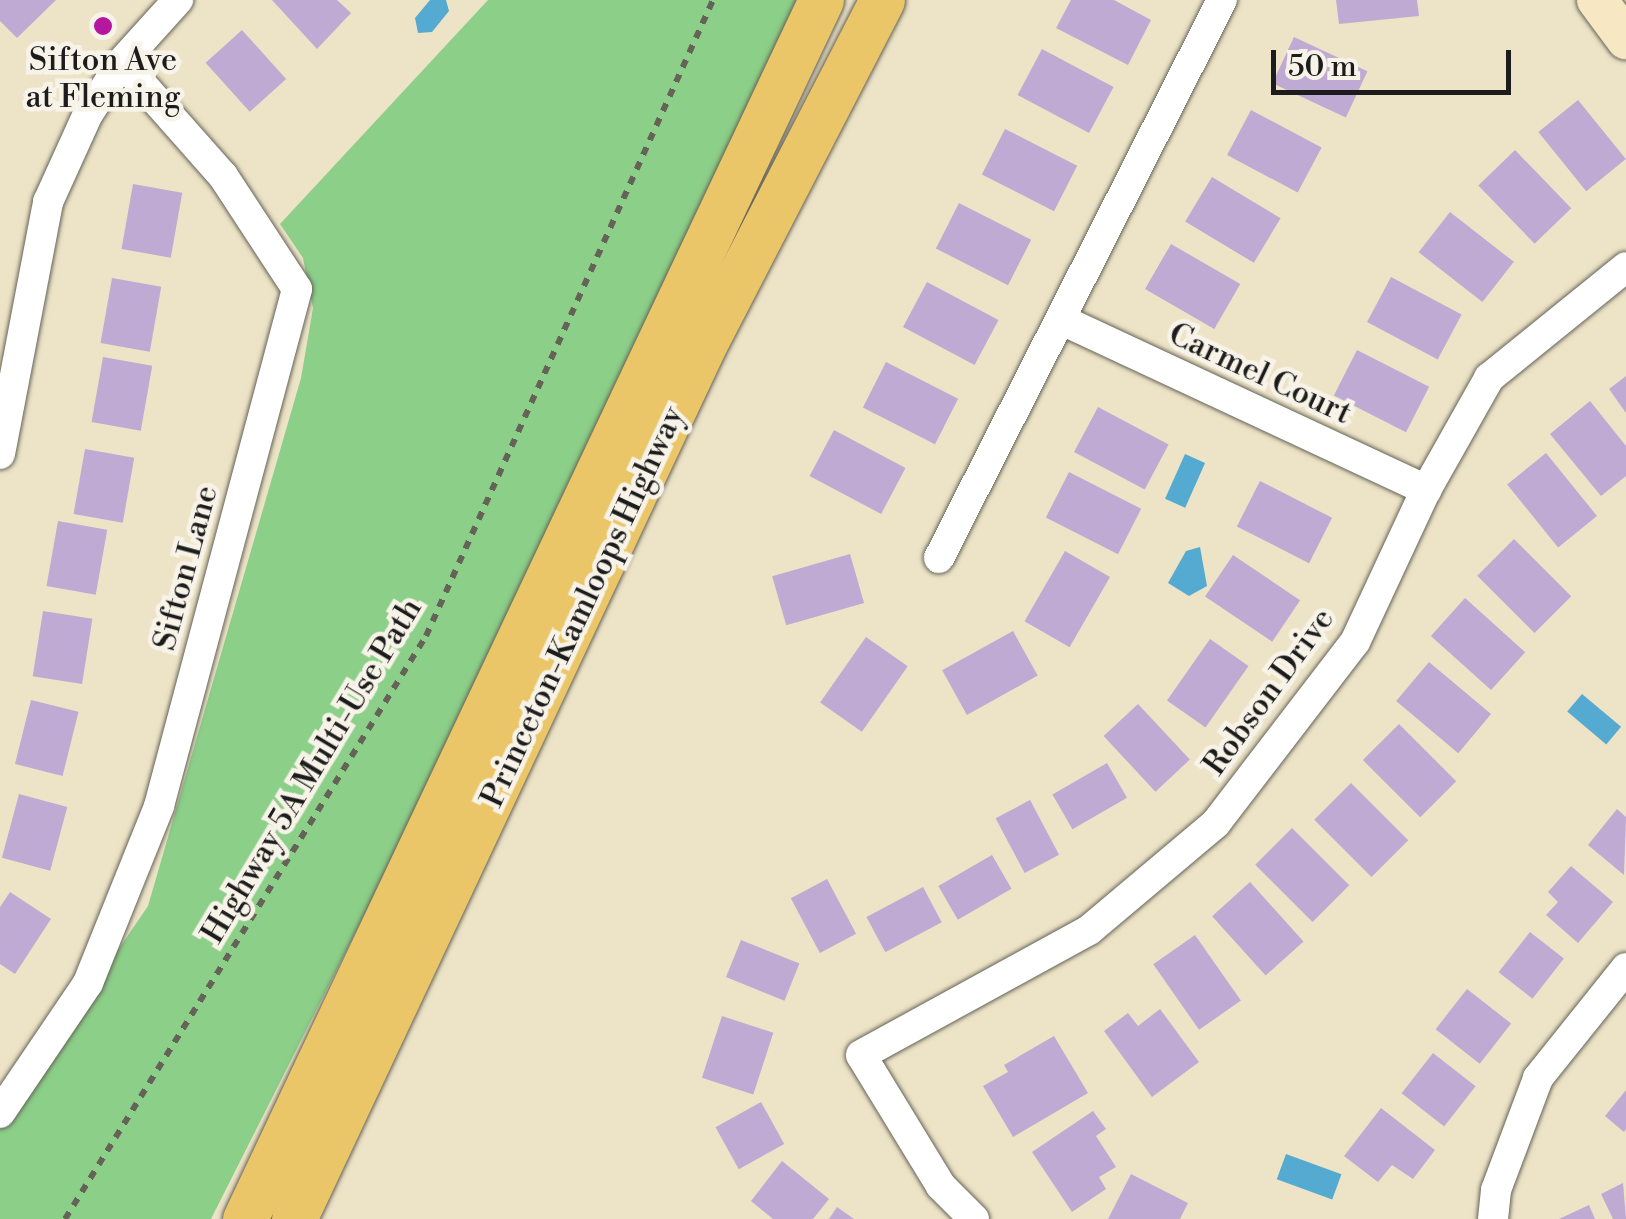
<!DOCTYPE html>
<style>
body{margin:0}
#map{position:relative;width:1626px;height:1219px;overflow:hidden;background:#ede4c7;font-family:"Libre Bodoni",serif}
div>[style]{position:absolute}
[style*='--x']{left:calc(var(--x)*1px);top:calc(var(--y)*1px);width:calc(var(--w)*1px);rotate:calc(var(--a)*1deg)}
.green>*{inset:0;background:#8bcf88}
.water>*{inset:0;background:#54aad0;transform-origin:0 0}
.building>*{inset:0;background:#bfaad3;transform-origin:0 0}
.path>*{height:6px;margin-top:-3px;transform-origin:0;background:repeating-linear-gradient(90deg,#656258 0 8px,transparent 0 16px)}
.roads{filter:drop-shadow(0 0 2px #656258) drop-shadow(0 0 2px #656258)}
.street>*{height:30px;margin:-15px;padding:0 15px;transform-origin:15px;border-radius:15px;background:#fff}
.secondary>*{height:40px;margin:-20px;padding:0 20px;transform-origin:20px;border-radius:20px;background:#f7e8c3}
.primary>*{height:45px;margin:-22.5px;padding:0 22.5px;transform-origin:22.5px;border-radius:22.5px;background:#ebc669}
.dots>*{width:28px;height:28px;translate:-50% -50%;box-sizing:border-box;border:5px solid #f7f3e8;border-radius:50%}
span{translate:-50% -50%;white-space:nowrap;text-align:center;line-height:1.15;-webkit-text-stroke:9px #f7f3e8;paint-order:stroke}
.poi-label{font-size:32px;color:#1c1c1c}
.street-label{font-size:32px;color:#1c1c1c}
.scale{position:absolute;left:1271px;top:50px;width:240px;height:45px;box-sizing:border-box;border:5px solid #1c1c1c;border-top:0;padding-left:12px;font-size:30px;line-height:35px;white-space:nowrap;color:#1c1c1c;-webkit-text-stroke:8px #f7f3e8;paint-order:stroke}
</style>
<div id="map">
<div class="green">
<i style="clip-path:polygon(488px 0,807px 0,458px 729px,211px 1219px,0 1219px,0 1123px,148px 906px,301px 378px,313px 308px,303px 258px,280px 224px)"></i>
</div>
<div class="water">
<i style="clip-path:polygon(430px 0,446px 0,449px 11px,432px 32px,418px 33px,415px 18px)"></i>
<i style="left:1185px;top:454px;width:22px;height:49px;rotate:24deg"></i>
<i style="clip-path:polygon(1200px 547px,1207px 586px,1189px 596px,1168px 583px,1186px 551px)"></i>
<i style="left:1582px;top:694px;width:51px;height:23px;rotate:40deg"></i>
<i style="left:1286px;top:1154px;width:59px;height:27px;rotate:20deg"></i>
</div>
<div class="building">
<i style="clip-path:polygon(0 0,56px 0,17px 38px,0 21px)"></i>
<i style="clip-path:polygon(272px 0,337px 0,351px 13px,317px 49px)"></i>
<i style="clip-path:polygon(1071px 0,1114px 0,1151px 20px,1128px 65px,1056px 28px)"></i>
<i style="clip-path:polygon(1336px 0,1417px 0,1419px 16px,1339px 24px)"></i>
<i style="left:242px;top:30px;width:66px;height:49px;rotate:48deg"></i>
<i style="left:1294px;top:37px;width:81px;height:51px;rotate:25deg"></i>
<i style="left:1042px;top:49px;width:81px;height:52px;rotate:28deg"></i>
<i style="left:1578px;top:100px;width:76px;height:51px;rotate:51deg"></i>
<i style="left:1251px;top:110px;width:80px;height:51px;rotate:28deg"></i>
<i style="left:1005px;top:129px;width:81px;height:51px;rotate:27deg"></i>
<i style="left:1515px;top:150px;width:81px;height:51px;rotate:46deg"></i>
<i style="left:1212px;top:177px;width:80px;height:52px;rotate:31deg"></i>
<i style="left:133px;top:184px;width:50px;height:66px;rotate:10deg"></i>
<i style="left:959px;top:203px;width:81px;height:51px;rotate:27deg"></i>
<i style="left:1450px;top:212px;width:81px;height:51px;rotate:38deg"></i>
<i style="left:1171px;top:244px;width:80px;height:52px;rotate:30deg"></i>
<i style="left:1391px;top:277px;width:80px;height:51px;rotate:28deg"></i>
<i style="left:112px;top:278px;width:50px;height:66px;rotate:10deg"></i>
<i style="left:927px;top:282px;width:81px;height:51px;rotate:28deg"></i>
<i style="left:1357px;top:350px;width:81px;height:51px;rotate:27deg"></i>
<i style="left:103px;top:357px;width:50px;height:66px;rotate:10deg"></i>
<i style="left:886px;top:362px;width:81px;height:51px;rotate:27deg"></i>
<i style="clip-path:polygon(1626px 376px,1626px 413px,1609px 389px)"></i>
<i style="clip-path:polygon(1590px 401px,1626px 446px,1626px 476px,1601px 496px,1550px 434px)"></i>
<i style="left:1098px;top:407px;width:80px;height:51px;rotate:28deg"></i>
<i style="left:834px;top:430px;width:81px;height:52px;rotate:28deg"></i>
<i style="left:85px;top:449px;width:50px;height:66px;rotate:10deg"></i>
<i style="left:1546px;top:453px;width:81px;height:50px;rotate:51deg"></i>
<i style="left:1069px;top:472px;width:81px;height:51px;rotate:27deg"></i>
<i style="left:1260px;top:481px;width:81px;height:51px;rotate:27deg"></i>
<i style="left:58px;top:521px;width:50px;height:66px;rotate:10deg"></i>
<i style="left:1514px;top:539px;width:81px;height:52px;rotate:45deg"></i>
<i style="left:1065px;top:551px;width:52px;height:81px;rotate:30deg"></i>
<i style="left:850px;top:554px;width:51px;height:81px;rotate:74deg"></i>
<i style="left:1233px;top:555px;width:81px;height:50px;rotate:34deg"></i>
<i style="left:1465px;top:598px;width:81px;height:51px;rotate:42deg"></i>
<i style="left:43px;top:611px;width:50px;height:66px;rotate:9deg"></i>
<i style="left:1013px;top:631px;width:51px;height:81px;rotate:61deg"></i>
<i style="left:866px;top:637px;width:51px;height:80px;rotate:35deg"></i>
<i style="left:1210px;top:639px;width:47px;height:75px;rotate:35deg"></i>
<i style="left:1429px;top:662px;width:81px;height:51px;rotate:40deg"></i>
<i style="left:31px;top:700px;width:49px;height:66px;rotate:14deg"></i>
<i style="left:1138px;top:704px;width:76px;height:47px;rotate:47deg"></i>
<i style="left:1399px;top:724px;width:81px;height:51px;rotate:45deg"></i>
<i style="left:1107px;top:763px;width:40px;height:63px;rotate:60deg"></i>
<i style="left:1351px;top:783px;width:81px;height:52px;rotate:45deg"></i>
<i style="left:19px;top:794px;width:50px;height:66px;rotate:15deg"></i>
<i style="left:1030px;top:800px;width:62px;height:39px;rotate:62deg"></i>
<i style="clip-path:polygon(1617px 809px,1626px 817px,1624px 875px,1588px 845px)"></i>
<i style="left:1292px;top:828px;width:81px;height:52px;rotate:45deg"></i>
<i style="left:992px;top:855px;width:39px;height:62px;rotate:60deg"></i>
<i style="clip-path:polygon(1571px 866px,1613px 902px,1578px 943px,1546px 915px,1558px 902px,1548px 892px)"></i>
<i style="left:827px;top:879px;width:62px;height:41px;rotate:62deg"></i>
<i style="left:1250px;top:882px;width:80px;height:51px;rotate:48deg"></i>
<i style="left:923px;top:887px;width:40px;height:64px;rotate:62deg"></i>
<i style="clip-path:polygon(10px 892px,51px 919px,15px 974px,0 964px,0 907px)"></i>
<i style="left:1530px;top:932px;width:43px;height:51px;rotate:38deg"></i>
<i style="left:1195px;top:935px;width:80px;height:51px;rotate:55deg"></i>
<i style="left:741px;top:940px;width:63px;height:40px;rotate:22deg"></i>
<i style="left:1467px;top:989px;width:56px;height:51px;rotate:38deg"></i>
<i style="clip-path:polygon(1160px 1009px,1199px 1062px,1152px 1097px,1104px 1031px,1128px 1013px,1138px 1026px)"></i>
<i style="left:722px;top:1016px;width:54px;height:65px;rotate:18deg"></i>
<i style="clip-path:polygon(1054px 1036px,1088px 1093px,1013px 1137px,983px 1086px,1008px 1072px,1004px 1065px)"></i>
<i style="left:1433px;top:1053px;width:54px;height:51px;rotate:38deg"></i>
<i style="clip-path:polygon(1626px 1090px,1626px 1129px,1624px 1132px,1605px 1116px)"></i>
<i style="left:761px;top:1102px;width:48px;height:52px;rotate:61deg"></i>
<i style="clip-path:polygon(1381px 1108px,1435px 1150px,1413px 1179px,1392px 1165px,1378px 1182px,1344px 1156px)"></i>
<i style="clip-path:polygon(1093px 1111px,1106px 1129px,1096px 1136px,1116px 1167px,1099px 1177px,1106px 1189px,1072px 1212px,1032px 1152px)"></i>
<i style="clip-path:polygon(782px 1161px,829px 1199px,813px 1219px,773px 1219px,751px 1201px)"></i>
<i style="clip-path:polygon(1131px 1174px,1188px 1203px,1180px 1219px,1108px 1219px)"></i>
<i style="clip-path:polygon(1623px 1183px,1626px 1219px,1613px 1219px,1601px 1194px)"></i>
<i style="clip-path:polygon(1589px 1205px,1595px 1219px,1559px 1219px)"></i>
<i style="clip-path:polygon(837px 1207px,854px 1219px,829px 1219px)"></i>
</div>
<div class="path">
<i style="--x:65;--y:1219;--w:686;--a:-58.23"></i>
<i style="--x:426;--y:636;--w:698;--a:-65.71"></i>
</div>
<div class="roads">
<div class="street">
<i style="--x:1064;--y:321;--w:400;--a:25"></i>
<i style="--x:0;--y:454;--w:257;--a:-79.2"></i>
<i style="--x:48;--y:202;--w:97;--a:-65.6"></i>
<i style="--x:88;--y:114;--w:62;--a:-56.8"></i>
<i style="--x:122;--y:62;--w:84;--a:-47.9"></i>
<i style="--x:939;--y:558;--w:626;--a:-63.11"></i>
<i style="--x:0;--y:1113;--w:157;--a:-55.9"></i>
<i style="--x:88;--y:983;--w:191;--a:-68.1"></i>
<i style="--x:159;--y:806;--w:535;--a:-75.05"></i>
<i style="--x:297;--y:289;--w:135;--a:-123.2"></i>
<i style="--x:223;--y:176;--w:152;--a:-131.5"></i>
<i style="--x:974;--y:1219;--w:47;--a:-135"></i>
<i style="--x:941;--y:1186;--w:153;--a:-121.4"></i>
<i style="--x:861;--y:1055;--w:260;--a:-28.7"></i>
<i style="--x:1089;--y:930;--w:166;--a:-40.1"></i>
<i style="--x:1216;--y:823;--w:228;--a:-52.5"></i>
<i style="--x:1355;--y:642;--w:168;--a:-65"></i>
<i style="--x:1426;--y:490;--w:129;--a:-60.6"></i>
<i style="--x:1489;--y:378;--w:176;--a:-39"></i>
<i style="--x:1493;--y:1219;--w:29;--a:-84"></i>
<i style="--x:1496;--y:1190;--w:120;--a:-69.4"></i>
<i style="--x:1538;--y:1078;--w:141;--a:-51.3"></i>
</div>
<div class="secondary">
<i style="--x:1597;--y:0;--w:49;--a:53.4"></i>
</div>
<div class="primary">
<i style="--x:245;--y:1219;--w:1348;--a:-64.71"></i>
<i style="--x:294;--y:1219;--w:963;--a:-64.87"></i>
<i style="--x:703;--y:347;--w:390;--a:-62.7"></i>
</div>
</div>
<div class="dots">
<i style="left:103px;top:26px;background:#b5179e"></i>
</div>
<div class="poi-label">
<span style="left:103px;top:79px">Sifton Ave<br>at Fleming</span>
</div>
<div class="street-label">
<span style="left:1260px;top:374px;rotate:25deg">Carmel Court</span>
<span style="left:186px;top:568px;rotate:-75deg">Sifton Lane</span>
<span style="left:583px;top:607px;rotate:-65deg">Princeton-Kamloops Highway</span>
<span style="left:1269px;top:692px;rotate:-54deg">Robson Drive</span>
<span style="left:312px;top:771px;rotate:-59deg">Highway 5A Multi-Use Path</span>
</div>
<div class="scale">50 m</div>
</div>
